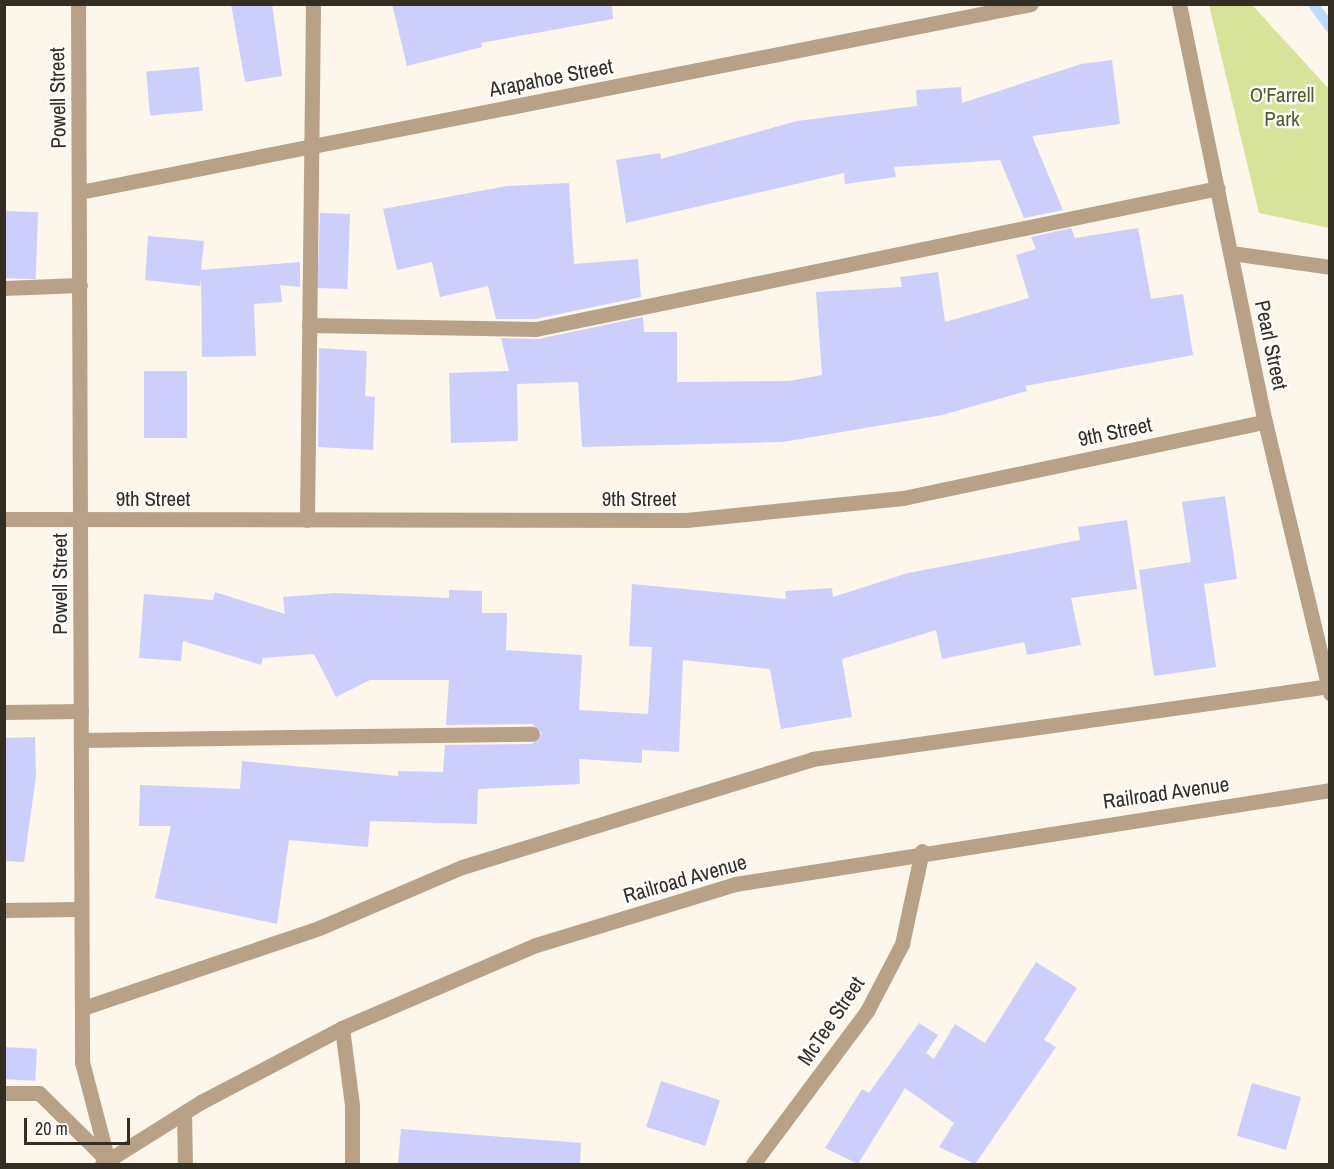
<!DOCTYPE html>
<style>
body{margin:0}
#map{position:relative;width:1334px;height:1169px;overflow:hidden;background:#fdf6ea;font-family:"Archivo Narrow",sans-serif}
div>[style]{position:absolute}
[style*='--x']{left:calc(var(--x)*1px);top:calc(var(--y)*1px);width:calc(var(--w)*1px);rotate:calc(var(--a)*1deg)}
.green>*{inset:0;background:#d6e399}
.stream>*{height:10px;margin:-5px;padding:0 5px;transform-origin:5px;border-radius:5px;background:#b7dcff}
.building>*{inset:0;background:#cccffb;transform-origin:0 0}
.service>*{height:15px;margin:-7.5px;padding:0 7.5px;transform-origin:7.5px;border-radius:7.5px;background:#b8a186}
.minor>*{height:15px;margin:-7.5px;padding:0 7.5px;transform-origin:7.5px;border-radius:7.5px;background:#b8a186}
.tertiary>*{height:15px;margin:-7.5px;padding:0 7.5px;transform-origin:7.5px;border-radius:7.5px;background:#b8a186}
span{translate:-50% -50%;white-space:nowrap;text-align:center;line-height:1.15;-webkit-text-stroke:4.5px #fff;paint-order:stroke}
.street-label{font-size:21px;color:#342d22}
.park-label{font-size:21px;color:#535c24}
.frame{position:absolute;inset:0;border:6px solid #342d22;pointer-events:none}
.scale{position:absolute;left:24px;top:1118px;width:106px;height:27px;box-sizing:border-box;border:3px solid #342d22;border-top:0;padding-left:8px;font-size:18px;line-height:21px;white-space:nowrap;color:#342d22;-webkit-text-stroke:4px #fff;paint-order:stroke}
</style>
<div id="map">
<div class="green">
<i style="clip-path:polygon(1209px 5px,1252px 5px,1329px 89px,1329px 228px,1259px 213px)"></i>
</div>
<div class="stream">
<i style="--x:1313;--y:4;--w:29;--a:54"></i>
</div>
<div class="building">
<i style="clip-path:polygon(231px 4px,272px 4px,282px 76px,245px 82px)"></i>
<i style="clip-path:polygon(392px 4px,612px 4px,613px 19px,481px 43px,482px 47px,407px 66px)"></i>
<i style="clip-path:polygon(1112px 60px,1120px 124px,1032px 136px,1063px 210px,1024px 218px,1000px 160px,894px 167px,896px 177px,845px 184px,844px 173px,626px 223px,616px 160px,660px 153px,661px 159px,797px 121px,917px 106px,916px 90px,961px 87px,962px 103px,1081px 64px)"></i>
<i style="left:199px;top:67px;width:44px;height:53px;rotate:85deg"></i>
<i style="clip-path:polygon(569px 183px,574px 264px,638px 259px,641px 297px,535px 319px,496px 319px,488px 286px,440px 297px,432px 262px,397px 270px,383px 209px,507px 186px)"></i>
<i style="left:4px;top:211px;width:34px;height:67px;rotate:2deg"></i>
<i style="left:320px;top:213px;width:30px;height:75px;rotate:2deg"></i>
<i style="clip-path:polygon(1071px 228px,1075px 238px,1138px 228px,1151px 299px,1183px 294px,1193px 355px,1025px 386px,1027px 391px,942px 415px,783px 442px,582px 447px,578px 382px,517px 384px,518px 441px,451px 443px,449px 373px,509px 371px,501px 338px,538px 339px,643px 317px,644px 332px,677px 332px,677px 382px,789px 381px,822px 375px,816px 292px,902px 287px,900px 277px,938px 272px,945px 322px,1029px 298px,1016px 255px,1036px 249px,1031px 237px)"></i>
<i style="clip-path:polygon(148px 236px,204px 241px,201px 270px,300px 262px,300px 287px,280px 285px,282px 302px,254px 304px,256px 356px,202px 357px,201px 277px,200px 286px,145px 280px)"></i>
<i style="clip-path:polygon(319px 348px,367px 351px,365px 396px,375px 397px,373px 450px,318px 447px)"></i>
<i style="left:144px;top:371px;width:43px;height:67px"></i>
<i style="clip-path:polygon(1225px 496px,1237px 579px,1204px 584px,1216px 667px,1154px 676px,1139px 570px,1191px 562px,1182px 502px)"></i>
<i style="clip-path:polygon(1127px 520px,1137px 589px,1071px 598px,1081px 645px,1027px 655px,1024px 642px,942px 659px,936px 630px,842px 659px,852px 717px,781px 729px,770px 669px,683px 660px,679px 752px,642px 750px,642px 763px,579px 759px,580px 784px,478px 789px,477px 824px,370px 821px,368px 847px,289px 840px,277px 924px,155px 898px,171px 826px,139px 826px,140px 785px,240px 789px,242px 761px,398px 776px,398px 771px,443px 772px,445px 745px,532px 744px,542px 733px,532px 724px,446px 725px,449px 680px,370px 680px,336px 697px,314px 654px,263px 658px,261px 665px,183px 641px,181px 661px,139px 658px,144px 594px,213px 600px,215px 592px,285px 614px,283px 597px,335px 593px,449px 598px,449px 590px,482px 591px,482px 613px,507px 613px,506px 650px,582px 655px,579px 710px,648px 714px,652px 647px,629px 646px,632px 584px,786px 599px,785px 591px,832px 588px,833px 597px,908px 573px,1080px 540px,1078px 527px)"></i>
<i style="clip-path:polygon(35px 737px,36px 776px,24px 862px,4px 861px,4px 738px)"></i>
<i style="clip-path:polygon(1036px 962px,1077px 988px,1044px 1040px,1056px 1047px,975px 1164px,939px 1147px,954px 1123px,905px 1088px,858px 1164px,825px 1148px,862px 1089px,869px 1093px,919px 1023px,938px 1035px,926px 1053px,934px 1059px,955px 1024px,985px 1043px)"></i>
<i style="left:4px;top:1047px;width:33px;height:32px;rotate:3deg"></i>
<i style="left:661px;top:1081px;width:62px;height:48px;rotate:18deg"></i>
<i style="left:1252px;top:1083px;width:51px;height:55px;rotate:16deg"></i>
<i style="clip-path:polygon(401px 1129px,581px 1143px,580px 1164px,398px 1164px)"></i>
</div>
<div class="service">
<i style="--x:4;--y:288;--w:76;--a:-2.3"></i>
<i style="--x:309;--y:325;--w:227;--a:1"></i>
<i style="--x:536;--y:329;--w:696;--a:-11.68"></i>
<i style="--x:307;--y:520;--w:516;--a:-89.33"></i>
<i style="--x:4;--y:712;--w:77;--a:-0.7"></i>
<i style="--x:81;--y:740;--w:451;--a:-0.8"></i>
<i style="--x:4;--y:1093;--w:35;--a:0"></i>
<i style="--x:39;--y:1093;--w:97;--a:44.6"></i>
<i style="--x:184;--y:1113;--w:51;--a:88.9"></i>
</div>
<div class="minor">
<i style="--x:78;--y:4;--w:1058;--a:89.78"></i>
<i style="--x:82;--y:1062;--w:102;--a:75.3"></i>
<i style="--x:1179;--y:4;--w:427;--a:78.4"></i>
<i style="--x:1265;--y:422;--w:279;--a:76.5"></i>
<i style="--x:80;--y:192;--w:969;--a:-11.18"></i>
<i style="--x:1231;--y:253;--w:100;--a:8"></i>
<i style="--x:4;--y:519;--w:682;--a:0.08"></i>
<i style="--x:686;--y:520;--w:218;--a:-5.8"></i>
<i style="--x:903;--y:498;--w:370;--a:-11.9"></i>
<i style="--x:4;--y:910;--w:77;--a:-0.7"></i>
<i style="--x:83;--y:1008;--w:249;--a:-18.7"></i>
<i style="--x:319;--y:928;--w:155;--a:-23.1"></i>
<i style="--x:462;--y:867;--w:366;--a:-17.1"></i>
<i style="--x:812;--y:759;--w:523;--a:-8.02"></i>
<i style="--x:342;--y:1028;--w:78;--a:82.6"></i>
<i style="--x:352;--y:1105;--w:59;--a:90"></i>
<i style="--x:753;--y:1164;--w:191;--a:-53.3"></i>
<i style="--x:867;--y:1011;--w:76;--a:-62.4"></i>
<i style="--x:902;--y:944;--w:95;--a:-77.9"></i>
</div>
<div class="tertiary">
<i style="--x:102;--y:1164;--w:117;--a:-32.1"></i>
<i style="--x:201;--y:1102;--w:159;--a:-27.7"></i>
<i style="--x:342;--y:1028;--w:211;--a:-23.2"></i>
<i style="--x:536;--y:945;--w:208;--a:-17"></i>
<i style="--x:735;--y:884;--w:602;--a:-8.98"></i>
</div>
<div class="street-label">
<span style="left:551px;top:78px;rotate:-11deg">Arapahoe Street</span>
<span style="left:58px;top:98px;rotate:-91deg">Powell Street</span>
<span style="left:1271px;top:345px;rotate:78deg">Pearl Street</span>
<span style="left:1115px;top:432px;rotate:-12deg">9th Street</span>
<span style="left:153px;top:499px">9th Street</span>
<span style="left:639px;top:499px">9th Street</span>
<span style="left:60px;top:584px;rotate:-90deg">Powell Street</span>
<span style="left:1166px;top:793px;rotate:-8deg">Railroad Avenue</span>
<span style="left:685px;top:879px;rotate:-16deg">Railroad Avenue</span>
<span style="left:831px;top:1021px;rotate:-56deg">McTee Street</span>
</div>
<div class="park-label">
<span style="left:1282px;top:107px">O'Farrell<br>Park</span>
</div>
<div class="frame"></div>
<div class="scale">20 m</div>
</div>
